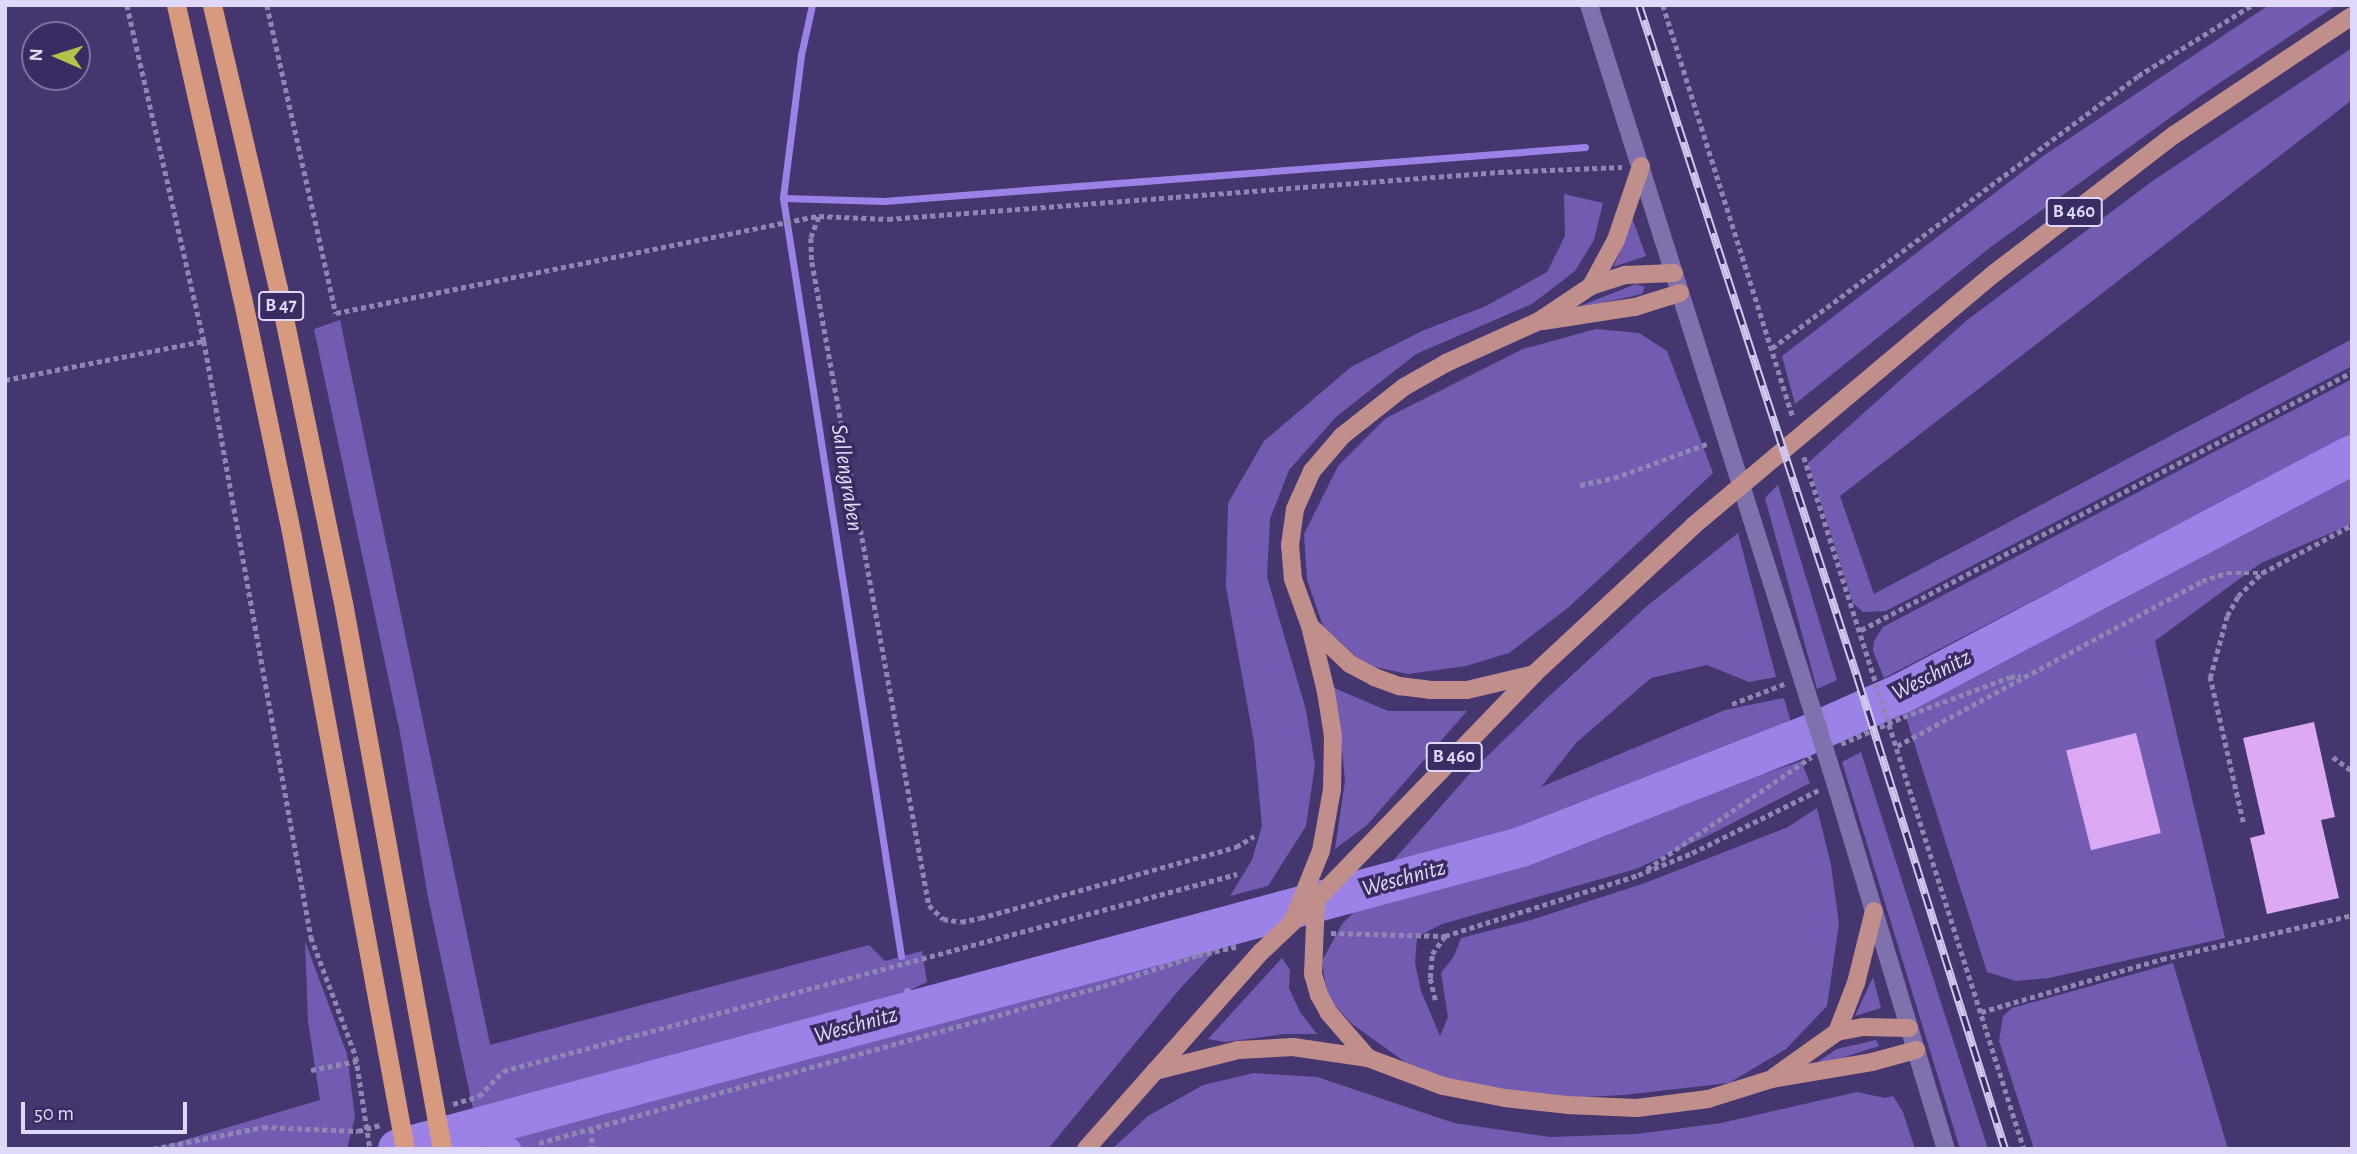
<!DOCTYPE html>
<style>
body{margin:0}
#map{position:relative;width:2357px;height:1154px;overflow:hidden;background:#46366f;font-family:"Alegreya Sans",sans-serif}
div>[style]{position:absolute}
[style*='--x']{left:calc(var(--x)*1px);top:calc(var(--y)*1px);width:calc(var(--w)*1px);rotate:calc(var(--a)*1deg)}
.green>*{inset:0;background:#735bb1}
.stream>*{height:7px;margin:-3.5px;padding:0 3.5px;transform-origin:3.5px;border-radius:3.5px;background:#9c82e6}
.canal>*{height:23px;margin:-11.5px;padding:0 11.5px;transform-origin:11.5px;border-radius:11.5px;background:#9c82e6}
.river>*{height:40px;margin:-20px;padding:0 20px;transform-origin:20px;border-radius:20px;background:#9c82e6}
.building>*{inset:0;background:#dca9f5;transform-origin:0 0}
.path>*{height:4.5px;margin-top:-2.25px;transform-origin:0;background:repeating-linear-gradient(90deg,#9085b3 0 5px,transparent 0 8.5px)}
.tertiary>*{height:18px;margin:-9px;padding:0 9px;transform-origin:9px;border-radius:9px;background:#7f70ae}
.primary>*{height:18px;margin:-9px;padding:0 9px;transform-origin:9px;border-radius:9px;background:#c18f8b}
.trunk>*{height:19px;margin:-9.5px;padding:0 9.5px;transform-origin:9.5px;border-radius:9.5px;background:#d79a7f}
.rail>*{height:8px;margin-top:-4px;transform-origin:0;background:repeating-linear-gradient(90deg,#3b2b63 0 16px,#cfc8ec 0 32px);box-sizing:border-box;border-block:2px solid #cfc8ec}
span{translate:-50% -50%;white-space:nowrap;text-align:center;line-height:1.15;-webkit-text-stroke:7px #3b2b63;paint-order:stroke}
.shield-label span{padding:2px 5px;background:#3b2b63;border:2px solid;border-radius:5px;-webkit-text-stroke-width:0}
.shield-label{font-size:19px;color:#ded8fa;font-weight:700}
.water-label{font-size:23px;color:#e3def8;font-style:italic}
.frame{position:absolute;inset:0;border:7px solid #ded8fa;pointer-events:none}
.north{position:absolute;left:21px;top:21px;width:70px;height:70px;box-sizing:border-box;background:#3b2b63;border:2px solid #7c709f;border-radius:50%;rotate:273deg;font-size:19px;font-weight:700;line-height:28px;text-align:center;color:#ded8fa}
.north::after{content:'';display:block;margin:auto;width:24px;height:32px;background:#b6c148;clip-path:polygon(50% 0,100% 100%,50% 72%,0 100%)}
.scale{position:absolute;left:21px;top:1102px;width:166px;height:32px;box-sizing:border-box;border:4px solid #ded8fa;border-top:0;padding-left:9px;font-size:21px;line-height:24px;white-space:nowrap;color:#ded8fa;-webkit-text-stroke:5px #3b2b63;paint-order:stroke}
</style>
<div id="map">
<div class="green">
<i style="clip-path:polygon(2269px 5px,2337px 5px,2203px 94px,1992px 246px,1795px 404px,1782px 356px,2043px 156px)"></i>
<i style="clip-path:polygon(2352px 48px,2352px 100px,1840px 496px,1874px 594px,2352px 339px,2352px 366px,1886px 611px,1863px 612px,1853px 603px,1808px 463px,1966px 321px,2154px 180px)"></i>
<i style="clip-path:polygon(1564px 194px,1603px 203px,1594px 240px,1575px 271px,1532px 304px,1416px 354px,1336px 417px,1289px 470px,1270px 519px,1267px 577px,1306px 710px,1315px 765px,1306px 826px,1268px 886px,1230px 896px,1252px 860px,1262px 826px,1254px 742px,1226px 587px,1228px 503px,1264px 441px,1351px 367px,1422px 331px,1486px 306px,1547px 272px,1565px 236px)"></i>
<i style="clip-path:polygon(1632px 218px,1646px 256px,1613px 267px,1624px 243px)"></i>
<i style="clip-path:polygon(1636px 284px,1645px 287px,1642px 294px,1570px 310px)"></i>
<i style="clip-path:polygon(340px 320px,490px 1045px,869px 945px,885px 961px,922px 951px,927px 982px,893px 998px,473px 1109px,428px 897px,400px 733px,314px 329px)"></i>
<i style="clip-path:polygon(1596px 329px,1639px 333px,1667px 351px,1713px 473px,1569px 607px,1509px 653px,1466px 666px,1408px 674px,1365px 665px,1323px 626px,1307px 580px,1304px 534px,1338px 466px,1386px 418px,1523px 349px)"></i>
<i style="clip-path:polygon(2352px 379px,2352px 435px,1884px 678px,1873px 651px,1874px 641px,1883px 627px)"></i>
<i style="clip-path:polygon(2352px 469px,2352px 524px,2261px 563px,2155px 641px,2225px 938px,2049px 978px,2016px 981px,1987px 972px,1902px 705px)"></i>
<i style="clip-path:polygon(1778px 485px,1837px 680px,1817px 689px,1765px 498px)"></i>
<i style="clip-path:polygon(1738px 533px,1776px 677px,1749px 682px,1707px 665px,1651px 678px,1577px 742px,1541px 787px,1725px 710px,1784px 698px,1791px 722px,1623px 791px,1520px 829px,1392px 862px,1473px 770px,1545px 700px,1647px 606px)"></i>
<i style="clip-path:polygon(1332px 687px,1388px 711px,1467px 711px,1367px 825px,1335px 849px,1345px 781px,1339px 717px)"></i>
<i style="clip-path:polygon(1861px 752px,1935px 984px,1988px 1149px,1960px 1149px,1842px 762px)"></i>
<i style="clip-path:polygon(1801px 761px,1810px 783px,1709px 835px,1636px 869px,1442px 924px,1417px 937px,1415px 963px,1421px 991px,1440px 1036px,1448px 1017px,1441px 973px,1454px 956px,1461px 938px,1531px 920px,1645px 883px,1788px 827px,1817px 808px,1831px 865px,1839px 924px,1827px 1006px,1786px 1049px,1729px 1083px,1624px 1095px,1546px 1099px,1467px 1087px,1405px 1062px,1352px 1024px,1327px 997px,1322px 961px,1342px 924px,1370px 896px,1417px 889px,1548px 849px)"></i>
<i style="clip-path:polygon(1228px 937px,1178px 991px,1048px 1149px,482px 1149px,483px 1142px,513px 1128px)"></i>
<i style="clip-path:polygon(305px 941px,347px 1054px,355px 1118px,347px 1149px,154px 1149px,320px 1100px,308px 1021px)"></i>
<i style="clip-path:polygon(1282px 958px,1290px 970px,1289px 988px,1300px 1012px,1317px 1034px,1284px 1034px,1225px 1042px,1208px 1039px)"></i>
<i style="clip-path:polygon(2173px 963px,2228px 1149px,2034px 1149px,1999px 1041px,2003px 1016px,2012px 1008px)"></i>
<i style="clip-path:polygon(1873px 977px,1881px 1008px,1855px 1016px)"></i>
<i style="clip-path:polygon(1876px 1040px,1879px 1046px,1807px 1069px,1837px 1049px)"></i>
<i style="clip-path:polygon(1254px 1073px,1317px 1077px,1454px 1123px,1550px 1137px,1637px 1134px,1721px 1123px,1857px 1092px,1885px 1098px,1893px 1096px,1903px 1112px,1915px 1149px,1112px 1149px,1148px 1116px,1203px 1085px)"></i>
</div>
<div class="stream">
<i style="--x:812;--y:5;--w:51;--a:102.4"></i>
<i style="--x:801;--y:55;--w:144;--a:97.2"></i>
<i style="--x:783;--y:198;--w:767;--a:81.15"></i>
<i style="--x:783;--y:198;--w:101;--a:1.7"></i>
<i style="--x:884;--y:201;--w:703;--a:-4.4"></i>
<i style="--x:907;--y:991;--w:19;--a:81"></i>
</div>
<div class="canal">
<i style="--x:479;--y:1126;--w:38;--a:37"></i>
</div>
<div class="river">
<i style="--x:398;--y:1149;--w:1163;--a:-15.05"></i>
<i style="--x:1521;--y:847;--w:300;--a:-21.3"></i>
<i style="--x:1801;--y:738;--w:111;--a:-24"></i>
<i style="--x:1902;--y:693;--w:509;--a:-27.87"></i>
</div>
<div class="building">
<i style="clip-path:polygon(2314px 722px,2335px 817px,2321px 820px,2339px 898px,2267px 914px,2250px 838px,2265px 834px,2243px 738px)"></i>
<i style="left:2136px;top:733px;width:103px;height:72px;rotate:76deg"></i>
</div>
<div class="path">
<i style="--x:127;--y:5;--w:345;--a:77.1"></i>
<i style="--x:204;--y:341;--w:606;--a:79.82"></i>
<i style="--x:311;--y:937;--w:128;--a:69.4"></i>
<i style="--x:356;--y:1057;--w:93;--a:81.3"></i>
<i style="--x:267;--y:5;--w:316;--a:77.4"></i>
<i style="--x:336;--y:313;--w:493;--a:-11.4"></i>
<i style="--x:819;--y:216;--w:69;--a:2.5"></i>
<i style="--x:888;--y:219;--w:613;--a:-4.4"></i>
<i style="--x:1499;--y:172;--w:123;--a:-2.3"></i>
<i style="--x:1663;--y:5;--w:433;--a:72.5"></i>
<i style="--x:819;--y:217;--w:22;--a:111"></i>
<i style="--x:811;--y:238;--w:24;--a:88"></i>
<i style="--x:812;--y:262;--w:654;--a:79.69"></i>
<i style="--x:929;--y:905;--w:20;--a:45"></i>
<i style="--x:943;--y:919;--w:18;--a:9"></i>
<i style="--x:961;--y:922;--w:19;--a:-12"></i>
<i style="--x:980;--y:918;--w:266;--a:-15.5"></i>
<i style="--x:1236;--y:847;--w:21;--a:-31"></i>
<i style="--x:1772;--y:348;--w:456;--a:-36.6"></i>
<i style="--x:2138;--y:76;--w:134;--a:-31.9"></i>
<i style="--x:5;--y:380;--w:203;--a:-11.1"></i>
<i style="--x:1804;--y:457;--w:726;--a:72.36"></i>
<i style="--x:1580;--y:485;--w:35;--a:-12"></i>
<i style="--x:1614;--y:478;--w:101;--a:-20.2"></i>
<i style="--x:1861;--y:630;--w:555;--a:-27.72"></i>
<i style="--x:1732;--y:704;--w:56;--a:-21"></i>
<i style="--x:1841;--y:744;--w:68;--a:-23.5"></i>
<i style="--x:1903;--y:717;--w:114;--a:-20.5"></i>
<i style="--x:2010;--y:677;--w:11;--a:-5"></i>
<i style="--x:1897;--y:746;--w:347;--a:-28.4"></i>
<i style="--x:2202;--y:581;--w:26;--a:-18"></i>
<i style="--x:2227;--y:573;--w:35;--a:0"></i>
<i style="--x:2333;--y:757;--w:24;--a:36"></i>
<i style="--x:2243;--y:822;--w:148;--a:-102.9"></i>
<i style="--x:2210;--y:678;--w:64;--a:-74.7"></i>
<i style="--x:2227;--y:616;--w:23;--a:-61"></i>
<i style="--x:2238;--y:596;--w:33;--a:-44"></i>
<i style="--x:2262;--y:573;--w:102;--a:-28.1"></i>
<i style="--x:1647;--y:869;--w:199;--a:-34.3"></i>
<i style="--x:1331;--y:933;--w:114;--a:1.5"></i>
<i style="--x:1435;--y:1000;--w:23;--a:-103"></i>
<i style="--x:1430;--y:978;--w:24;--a:-85"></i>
<i style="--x:1432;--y:954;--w:22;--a:-54"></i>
<i style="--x:1445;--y:936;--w:202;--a:-17.5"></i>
<i style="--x:1638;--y:875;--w:58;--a:-22.2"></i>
<i style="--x:1692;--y:853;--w:142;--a:-26.4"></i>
<i style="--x:1981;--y:1012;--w:189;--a:-16.3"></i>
<i style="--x:2162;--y:959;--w:195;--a:-13"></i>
<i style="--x:311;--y:1070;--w:47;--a:-11.1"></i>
<i style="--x:453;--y:1104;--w:27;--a:-17"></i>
<i style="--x:479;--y:1096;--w:35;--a:-46"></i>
<i style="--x:503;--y:1071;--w:760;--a:-15.02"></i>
<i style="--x:592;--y:1129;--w:20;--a:90"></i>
<i style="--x:539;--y:1143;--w:585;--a:-15.56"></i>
<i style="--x:1103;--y:986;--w:100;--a:-18.1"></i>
<i style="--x:1198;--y:955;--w:42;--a:-12.4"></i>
<i style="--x:153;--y:1149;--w:112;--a:-11.3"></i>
<i style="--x:263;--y:1127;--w:95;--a:2.4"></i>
<i style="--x:358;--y:1131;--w:23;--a:-15"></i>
</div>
<div class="tertiary">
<i style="--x:1589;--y:5;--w:815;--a:72.43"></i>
<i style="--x:1835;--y:782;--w:383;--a:73.2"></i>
</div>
<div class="primary">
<i style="--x:1591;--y:286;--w:52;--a:-61.5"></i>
<i style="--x:1616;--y:240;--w:78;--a:-71.3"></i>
<i style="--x:1543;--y:321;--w:93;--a:-8.7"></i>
<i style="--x:1635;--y:307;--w:47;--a:-17.3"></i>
<i style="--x:1310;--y:626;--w:55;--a:43.5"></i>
<i style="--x:1350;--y:664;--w:27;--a:28"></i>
<i style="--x:1374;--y:677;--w:27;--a:20"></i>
<i style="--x:1399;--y:686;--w:31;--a:7"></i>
<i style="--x:1430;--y:690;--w:37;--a:0"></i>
<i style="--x:1467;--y:690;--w:69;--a:-13.4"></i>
<i style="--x:1316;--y:900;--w:74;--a:92.3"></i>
<i style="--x:1313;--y:974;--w:22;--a:74"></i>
<i style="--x:1319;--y:995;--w:21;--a:61"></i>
<i style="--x:1329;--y:1013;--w:60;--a:49.1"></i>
<i style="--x:1294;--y:918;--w:72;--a:-68.1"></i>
<i style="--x:1321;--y:851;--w:63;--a:-79.9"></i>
<i style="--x:1332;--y:789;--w:53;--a:-88.9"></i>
<i style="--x:1333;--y:736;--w:45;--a:-99"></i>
<i style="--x:1326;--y:692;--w:68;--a:-103.6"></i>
<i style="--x:1310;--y:626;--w:50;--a:-109.9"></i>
<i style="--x:1293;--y:579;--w:34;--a:-95"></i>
<i style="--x:1290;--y:545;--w:36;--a:-82"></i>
<i style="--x:1295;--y:509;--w:42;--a:-65.9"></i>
<i style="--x:1312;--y:471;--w:46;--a:-49.4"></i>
<i style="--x:1342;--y:436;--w:79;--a:-38.3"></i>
<i style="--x:1404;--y:387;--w:48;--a:-29.7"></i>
<i style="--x:1446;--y:363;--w:102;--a:-24.3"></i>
<i style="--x:1539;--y:321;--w:63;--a:-33.9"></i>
<i style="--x:1591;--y:286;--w:36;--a:-18"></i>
<i style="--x:1625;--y:275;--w:49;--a:-2.3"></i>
<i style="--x:1837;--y:1032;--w:53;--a:-68.8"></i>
<i style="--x:1856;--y:983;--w:74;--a:-76"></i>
<i style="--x:1155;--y:1071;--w:86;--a:-14.2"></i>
<i style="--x:1238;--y:1050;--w:55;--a:-3.1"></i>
<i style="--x:1293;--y:1047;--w:76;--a:8.3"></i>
<i style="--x:1368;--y:1058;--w:80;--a:20.5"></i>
<i style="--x:1443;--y:1086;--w:63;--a:11"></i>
<i style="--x:1505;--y:1098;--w:62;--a:6.4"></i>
<i style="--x:1567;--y:1105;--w:70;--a:2.5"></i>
<i style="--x:1637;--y:1108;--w:72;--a:-7.2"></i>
<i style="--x:1708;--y:1099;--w:67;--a:-17.4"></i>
<i style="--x:1772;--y:1079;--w:101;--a:-9.6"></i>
<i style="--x:1872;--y:1062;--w:46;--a:-15.3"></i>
<i style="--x:1774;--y:1077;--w:77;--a:-35.5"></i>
<i style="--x:1837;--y:1032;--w:26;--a:-11"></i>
<i style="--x:1863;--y:1027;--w:46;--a:1.2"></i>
<i style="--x:1086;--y:1149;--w:264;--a:-48.4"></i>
<i style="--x:1261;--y:952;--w:76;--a:-43.4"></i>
<i style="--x:1316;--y:900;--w:314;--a:-46"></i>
<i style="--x:1534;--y:674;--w:217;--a:-42.9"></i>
<i style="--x:1693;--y:526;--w:395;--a:-40"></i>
<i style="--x:1996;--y:272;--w:225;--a:-37.6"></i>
<i style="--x:2174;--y:135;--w:214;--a:-33.8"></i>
</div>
<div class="trunk">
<i style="--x:176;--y:5;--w:299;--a:77.3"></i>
<i style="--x:242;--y:297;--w:245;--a:78.2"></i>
<i style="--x:292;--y:537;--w:622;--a:79.54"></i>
<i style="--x:212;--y:5;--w:292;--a:76.9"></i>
<i style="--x:278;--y:289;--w:326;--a:78.3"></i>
<i style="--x:344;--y:608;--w:550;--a:79.73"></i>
</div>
<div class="rail">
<i style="--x:1639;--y:5;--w:710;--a:72.02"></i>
<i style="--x:1858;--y:680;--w:491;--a:72.6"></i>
</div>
<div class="shield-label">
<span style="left:2074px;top:212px">B 460</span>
<span style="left:281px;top:306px">B 47</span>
<span style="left:1454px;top:757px">B 460</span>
</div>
<div class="water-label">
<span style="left:846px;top:478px;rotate:81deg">Sallengraben</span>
<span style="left:1932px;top:676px;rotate:-27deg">Weschnitz</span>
<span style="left:1404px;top:879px;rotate:-15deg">Weschnitz</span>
<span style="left:856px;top:1026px;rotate:-15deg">Weschnitz</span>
</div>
<div class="frame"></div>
<div class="north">N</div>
<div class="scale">50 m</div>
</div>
